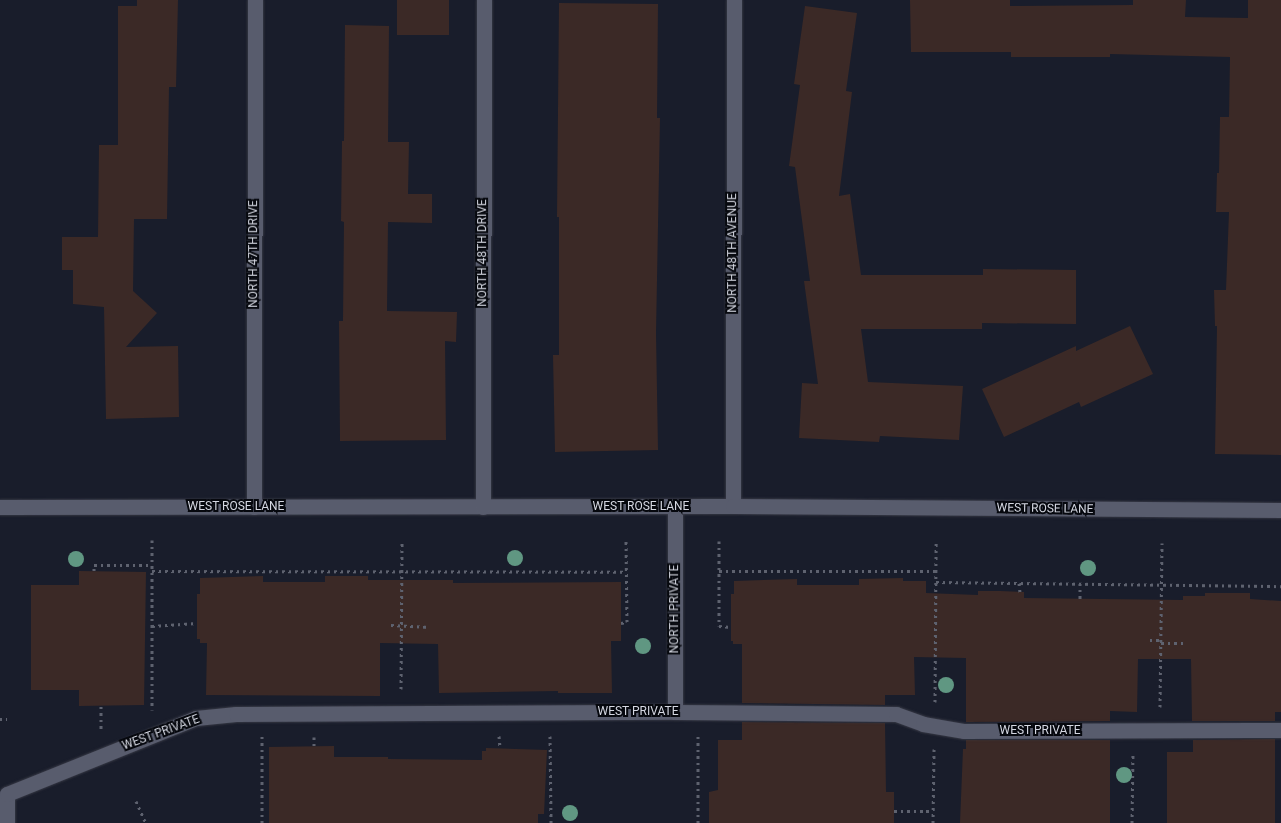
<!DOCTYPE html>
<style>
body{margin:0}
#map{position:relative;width:1281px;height:823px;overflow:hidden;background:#191d2b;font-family:Roboto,sans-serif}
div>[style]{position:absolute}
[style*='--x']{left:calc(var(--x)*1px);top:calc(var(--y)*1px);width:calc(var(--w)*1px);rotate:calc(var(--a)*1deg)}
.building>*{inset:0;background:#3b2926;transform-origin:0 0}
.path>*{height:3px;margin-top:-1.5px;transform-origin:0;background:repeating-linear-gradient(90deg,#5e626f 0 2.5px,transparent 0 6.5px)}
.roads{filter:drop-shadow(0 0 1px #373945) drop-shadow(0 0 1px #373945)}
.minor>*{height:15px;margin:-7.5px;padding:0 7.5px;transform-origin:7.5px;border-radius:7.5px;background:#585c6d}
.trees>*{width:16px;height:16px;margin:-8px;border-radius:50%;background:#609782}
span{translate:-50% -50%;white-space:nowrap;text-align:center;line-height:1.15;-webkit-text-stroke:4px #06080e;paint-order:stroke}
.street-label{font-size:12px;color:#d5d8e2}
</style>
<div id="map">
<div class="building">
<i style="clip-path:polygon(137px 0,178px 0,176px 87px,169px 87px,167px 219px,134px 219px,133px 291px,157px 313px,126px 347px,178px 346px,179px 417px,106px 419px,104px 307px,73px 304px,73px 270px,62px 270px,62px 237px,98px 237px,99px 145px,118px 145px,118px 6px,137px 6px)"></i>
<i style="left:397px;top:0;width:52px;height:35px"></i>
<i style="clip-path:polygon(910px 0,1010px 0,1010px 6px,1133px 5px,1133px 0,1186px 0,1185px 17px,1248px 18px,1248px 0,1281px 0,1281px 455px,1215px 454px,1217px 326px,1215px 326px,1214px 290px,1226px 290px,1229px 212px,1216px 212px,1217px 173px,1219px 173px,1220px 117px,1229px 117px,1230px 57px,1110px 54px,1110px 57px,1011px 57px,1011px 52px,911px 52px)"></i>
<i style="clip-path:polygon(559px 3px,658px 4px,657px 118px,660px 118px,656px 333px,658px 450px,555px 452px,553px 355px,559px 355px,559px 217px,557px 217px)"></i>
<i style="clip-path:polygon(805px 6px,857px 13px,846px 91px,852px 92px,839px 196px,850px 194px,861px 275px,983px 275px,983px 269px,1076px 270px,1076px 324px,982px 323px,982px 329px,861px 329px,868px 382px,963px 386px,959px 440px,880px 436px,879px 442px,799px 438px,802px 383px,818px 384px,804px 281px,810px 281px,795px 167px,789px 166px,800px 85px,794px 84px)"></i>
<i style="clip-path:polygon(345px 25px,389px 26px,388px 142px,409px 142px,408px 194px,432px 194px,432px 223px,388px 222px,387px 311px,457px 312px,456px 342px,445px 341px,446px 440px,340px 441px,339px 321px,343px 321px,344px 222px,341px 221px,342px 141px,344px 141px)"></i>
<i style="clip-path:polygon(1130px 326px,1153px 374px,1081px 407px,1079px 402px,1004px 437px,982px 389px,1076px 346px,1076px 351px)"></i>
<i style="clip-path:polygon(79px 571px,146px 572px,144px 705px,79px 706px,79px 690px,31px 690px,31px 585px,79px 585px)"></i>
<i style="clip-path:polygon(263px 576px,263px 582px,325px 582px,325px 576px,368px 576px,368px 580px,453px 580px,453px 583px,621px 582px,621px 641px,611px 641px,612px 693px,558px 693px,558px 691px,439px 693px,438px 644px,380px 643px,380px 696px,206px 695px,207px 643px,200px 643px,200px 639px,197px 639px,197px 594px,200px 594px,200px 578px)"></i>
<i style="clip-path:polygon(903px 578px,903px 581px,926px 581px,926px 593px,978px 595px,978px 591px,1000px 591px,1024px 592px,1024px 598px,1183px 600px,1183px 596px,1205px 596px,1205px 593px,1250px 593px,1250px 599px,1281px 601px,1281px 712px,1275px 712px,1275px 721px,1192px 721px,1191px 659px,1138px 659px,1137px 712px,1110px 711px,1110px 721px,966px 722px,966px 658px,914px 657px,915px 695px,885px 695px,885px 705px,742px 703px,742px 644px,733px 644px,733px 641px,731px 641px,731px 594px,734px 594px,734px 581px,797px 579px,797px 585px,859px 585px,859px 579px)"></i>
<i style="clip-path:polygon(742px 722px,885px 723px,886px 792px,894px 792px,894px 823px,709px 823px,709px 792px,718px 790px,718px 740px,742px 740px)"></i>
<i style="clip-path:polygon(1275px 739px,1275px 823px,1167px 823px,1167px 752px,1193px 752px,1193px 740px)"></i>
<i style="clip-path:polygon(966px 740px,1110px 740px,1110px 823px,960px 823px,963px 749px,966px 749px)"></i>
<i style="clip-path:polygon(334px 746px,334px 757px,388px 757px,388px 759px,482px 760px,482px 751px,486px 751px,486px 748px,547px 750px,544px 814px,538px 814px,538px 823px,269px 823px,269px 747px)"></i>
</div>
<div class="path">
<i style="--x:152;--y:540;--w:170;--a:90"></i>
<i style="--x:719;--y:541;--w:85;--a:90"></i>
<i style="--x:719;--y:626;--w:12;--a:5"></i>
<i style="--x:94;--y:571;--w:6;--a:-90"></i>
<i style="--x:94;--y:565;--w:58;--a:0"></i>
<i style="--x:152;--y:571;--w:474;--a:0.1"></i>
<i style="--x:719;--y:571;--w:217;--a:0"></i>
<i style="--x:936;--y:582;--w:345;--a:0.7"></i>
<i style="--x:1019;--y:583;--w:9;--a:84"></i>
<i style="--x:1080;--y:583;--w:18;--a:90"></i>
<i style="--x:621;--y:623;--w:6;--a:-9"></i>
<i style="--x:627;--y:622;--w:81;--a:-90.7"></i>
<i style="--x:391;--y:625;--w:39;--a:3"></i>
<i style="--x:152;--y:626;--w:45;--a:-3.8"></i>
<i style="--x:1150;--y:640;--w:11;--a:0"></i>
<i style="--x:1161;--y:643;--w:22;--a:0"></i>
<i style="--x:401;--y:689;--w:149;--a:-89.6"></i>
<i style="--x:935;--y:702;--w:160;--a:-89.6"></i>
<i style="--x:101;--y:706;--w:24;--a:90"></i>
<i style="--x:1160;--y:707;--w:164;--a:-89.3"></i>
<i style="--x:0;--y:719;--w:7;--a:0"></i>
<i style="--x:499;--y:736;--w:12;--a:85"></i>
<i style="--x:550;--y:736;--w:87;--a:89.3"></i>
<i style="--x:314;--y:737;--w:9;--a:90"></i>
<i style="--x:136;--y:801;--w:24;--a:66"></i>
<i style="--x:894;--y:811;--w:39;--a:0"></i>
<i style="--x:262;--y:823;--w:87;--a:-90"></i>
<i style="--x:698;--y:823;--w:87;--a:-90"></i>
<i style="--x:933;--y:823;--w:74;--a:-89.2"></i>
<i style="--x:1132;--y:823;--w:69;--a:-89.2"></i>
</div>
<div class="roads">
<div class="minor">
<i style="--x:733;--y:506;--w:506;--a:-89.89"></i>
<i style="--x:0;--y:507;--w:733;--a:-0.08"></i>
<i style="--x:733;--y:506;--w:548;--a:0.42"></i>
<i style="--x:254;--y:507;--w:507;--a:-89.89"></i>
<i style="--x:483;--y:507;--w:507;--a:-89.89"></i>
<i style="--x:675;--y:712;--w:205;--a:-90"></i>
<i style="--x:7;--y:823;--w:29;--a:-90"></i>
<i style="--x:7;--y:794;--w:204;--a:-21.9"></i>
<i style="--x:196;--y:718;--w:40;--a:-5.7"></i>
<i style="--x:236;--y:714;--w:439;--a:-0.3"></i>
<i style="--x:675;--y:712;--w:221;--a:0.5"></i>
<i style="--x:896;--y:714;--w:29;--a:20"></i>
<i style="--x:923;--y:724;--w:42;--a:9.7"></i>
<i style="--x:964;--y:731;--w:317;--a:-0.2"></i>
</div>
</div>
<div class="trees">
<i style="left:515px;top:558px"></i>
<i style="left:76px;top:559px"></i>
<i style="left:1088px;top:568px"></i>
<i style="left:643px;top:646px"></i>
<i style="left:946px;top:685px"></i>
<i style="left:1124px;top:775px"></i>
<i style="left:570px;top:813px"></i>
</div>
<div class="street-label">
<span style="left:483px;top:253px;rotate:-90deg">NORTH 48TH DRIVE</span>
<span style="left:733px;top:253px;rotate:-90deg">NORTH 48TH AVENUE</span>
<span style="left:254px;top:254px;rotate:-90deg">NORTH 47TH DRIVE</span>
<span style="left:236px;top:507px">WEST ROSE LANE</span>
<span style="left:641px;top:507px">WEST ROSE LANE</span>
<span style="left:1045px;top:509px;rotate:1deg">WEST ROSE LANE</span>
<span style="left:675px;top:609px;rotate:-90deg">NORTH PRIVATE</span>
<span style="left:638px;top:712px">WEST PRIVATE</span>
<span style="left:1040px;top:731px">WEST PRIVATE</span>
<span style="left:161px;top:733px;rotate:-20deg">WEST PRIVATE</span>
</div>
</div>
